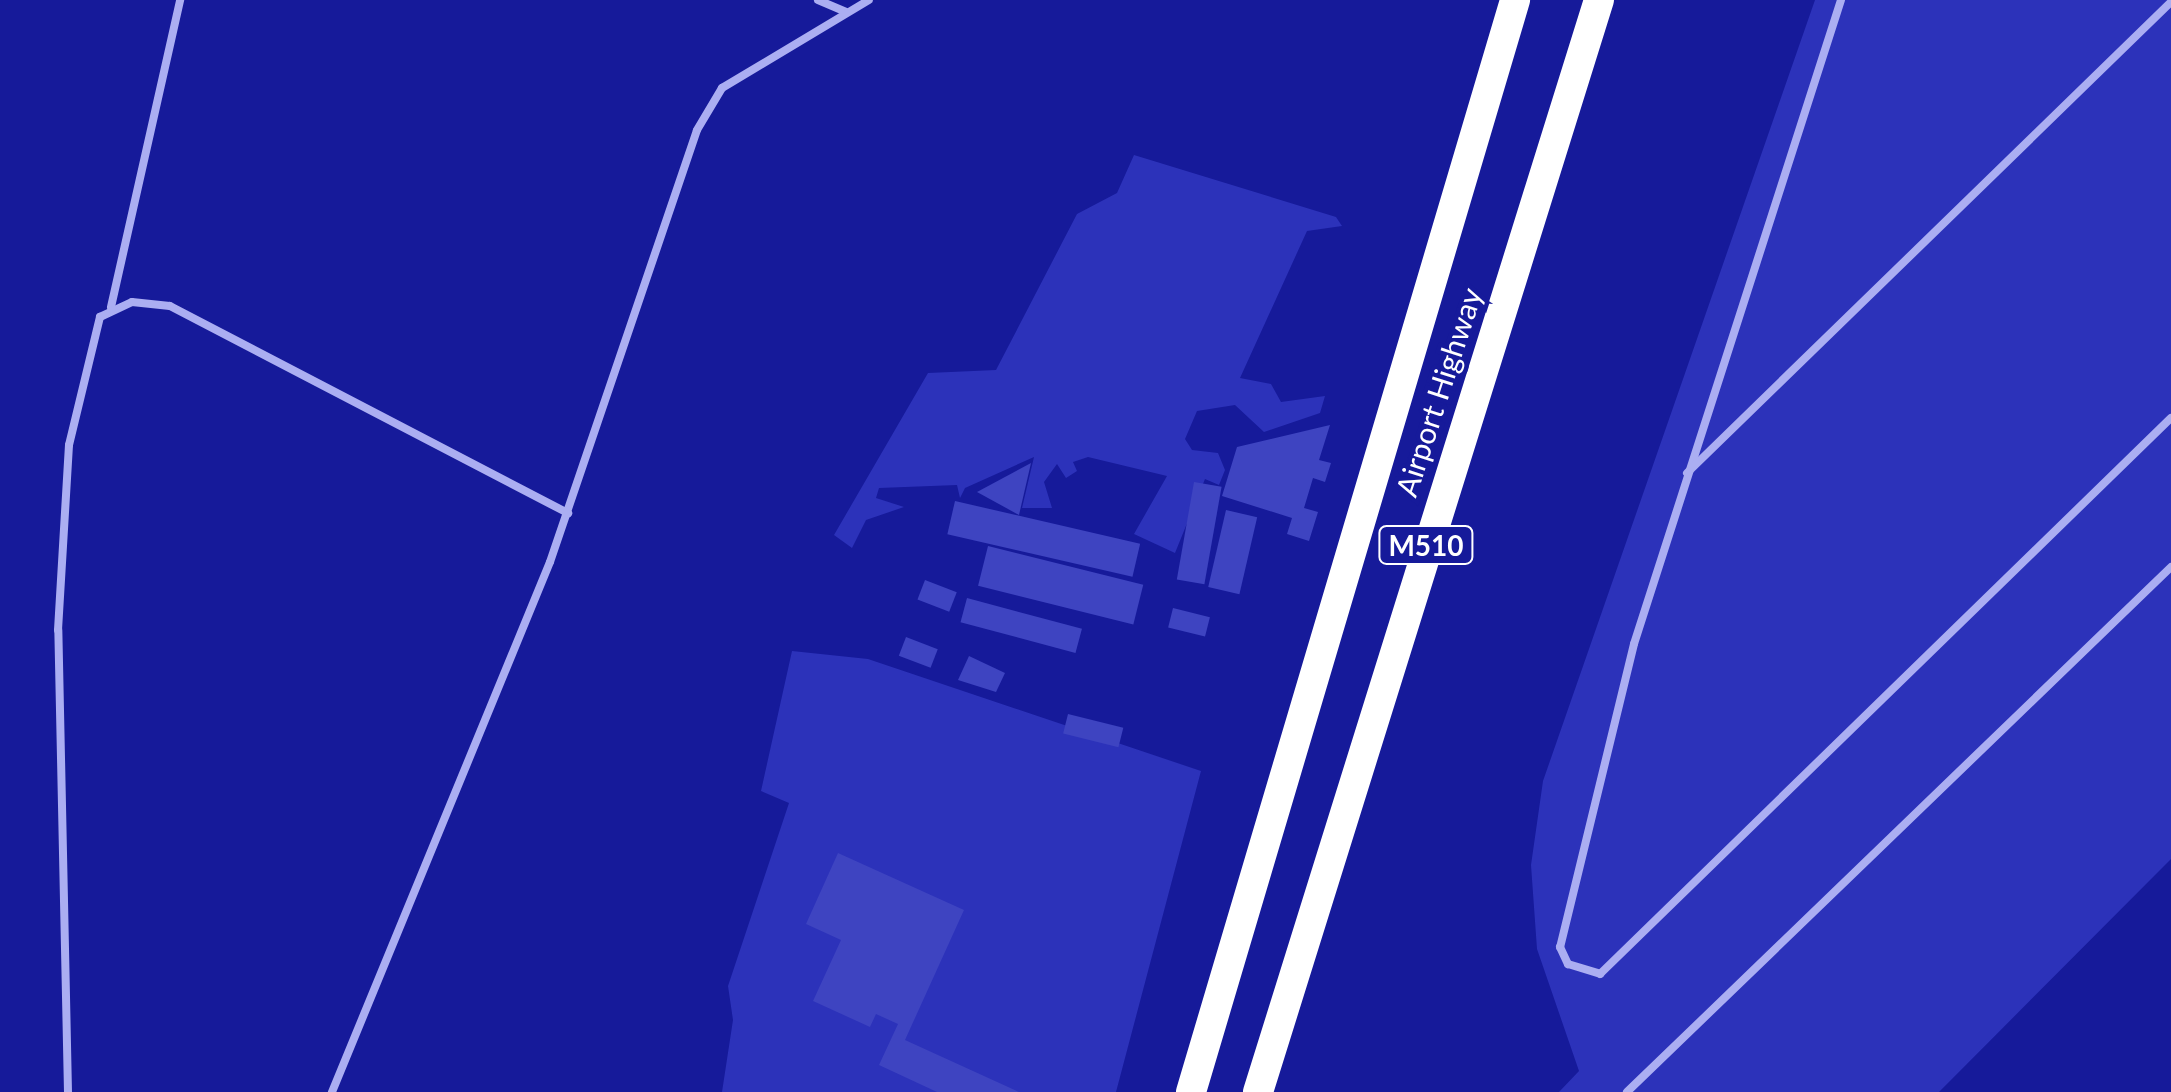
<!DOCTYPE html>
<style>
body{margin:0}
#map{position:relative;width:2171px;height:1092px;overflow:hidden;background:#161a9a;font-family:Lato,sans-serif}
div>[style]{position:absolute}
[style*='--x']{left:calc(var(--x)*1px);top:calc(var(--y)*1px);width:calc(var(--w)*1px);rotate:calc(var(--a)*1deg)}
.green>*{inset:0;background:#2c32ba}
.building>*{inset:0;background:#3e44c1;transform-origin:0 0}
.lane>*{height:8px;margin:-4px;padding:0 4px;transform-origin:4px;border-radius:4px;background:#abaef2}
.highway>*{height:30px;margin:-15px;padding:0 15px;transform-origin:15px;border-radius:15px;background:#fff}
span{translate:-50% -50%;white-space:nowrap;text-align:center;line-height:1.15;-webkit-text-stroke:9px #161a9a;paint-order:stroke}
.shield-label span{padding:2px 8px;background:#161a9a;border:2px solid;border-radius:8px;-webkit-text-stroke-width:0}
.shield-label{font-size:28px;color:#fff;font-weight:700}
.street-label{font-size:30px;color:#fff}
</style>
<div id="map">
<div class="green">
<i style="clip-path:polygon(1815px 0,2171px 0,2171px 859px,1939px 1092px,1559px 1092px,1579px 1071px,1537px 949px,1531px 865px,1543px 781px)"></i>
<i style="clip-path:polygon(1134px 155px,1336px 217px,1342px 226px,1307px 231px,1240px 378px,1271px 384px,1281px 402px,1325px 396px,1320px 413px,1264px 432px,1235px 405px,1197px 411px,1185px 439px,1192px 450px,1218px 453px,1225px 470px,1219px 485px,1205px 479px,1175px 553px,1134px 534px,1167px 476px,1088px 457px,1073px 462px,1077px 471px,1066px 478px,1057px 464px,1044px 482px,1052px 508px,1022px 508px,1034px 457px,965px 488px,960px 498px,957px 485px,879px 488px,876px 498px,904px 507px,866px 520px,852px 548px,834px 535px,928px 373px,996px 370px,1077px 214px,1117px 193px)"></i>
<i style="clip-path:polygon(792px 651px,868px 659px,1201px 771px,1116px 1092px,722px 1092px,733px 1020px,728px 986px,789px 803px,761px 791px)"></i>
</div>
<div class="building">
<i style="clip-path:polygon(1330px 425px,1319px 460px,1331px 463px,1325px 482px,1313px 478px,1304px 508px,1318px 512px,1309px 541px,1287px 534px,1292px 518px,1222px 496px,1237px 447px)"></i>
<i style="clip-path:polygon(1031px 463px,1019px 515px,977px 492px)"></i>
<i style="left:1194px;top:482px;width:28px;height:99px;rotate:10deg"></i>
<i style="left:955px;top:501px;width:190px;height:34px;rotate:13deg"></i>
<i style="left:1226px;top:510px;width:32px;height:79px;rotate:13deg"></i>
<i style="left:988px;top:546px;width:160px;height:41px;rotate:14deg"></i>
<i style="left:925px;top:580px;width:34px;height:21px;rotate:21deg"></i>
<i style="left:967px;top:598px;width:119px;height:25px;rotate:15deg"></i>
<i style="left:1173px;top:608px;width:38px;height:20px;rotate:14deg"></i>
<i style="left:906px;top:637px;width:34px;height:20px;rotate:21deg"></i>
<i style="clip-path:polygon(969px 656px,1005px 673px,996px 692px,958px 680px)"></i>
<i style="left:1068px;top:714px;width:57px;height:20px;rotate:14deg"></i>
<i style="clip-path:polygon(838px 853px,964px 910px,905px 1040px,1019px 1092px,937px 1092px,879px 1065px,898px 1024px,876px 1014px,870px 1027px,813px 1001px,841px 940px,806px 924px)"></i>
</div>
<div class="lane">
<i style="--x:818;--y:0;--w:30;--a:23"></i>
<i style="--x:1841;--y:0;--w:676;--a:107.82"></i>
<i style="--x:1634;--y:644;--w:312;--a:103.7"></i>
<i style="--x:1560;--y:947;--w:19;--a:65"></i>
<i style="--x:1568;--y:964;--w:34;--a:17"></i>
<i style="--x:1600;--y:974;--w:797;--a:-44.24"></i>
<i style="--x:111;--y:307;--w:315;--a:-77.3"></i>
<i style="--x:1687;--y:473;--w:675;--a:-44.22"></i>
<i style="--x:68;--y:1092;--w:462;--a:-91.2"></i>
<i style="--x:58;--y:630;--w:185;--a:-86.6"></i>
<i style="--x:69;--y:445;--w:132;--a:-76.4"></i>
<i style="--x:100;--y:317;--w:35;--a:-25"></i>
<i style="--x:132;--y:302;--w:38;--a:6"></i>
<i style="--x:170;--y:306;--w:449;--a:27.5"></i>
<i style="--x:332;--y:1092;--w:573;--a:-67.64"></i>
<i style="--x:550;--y:562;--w:456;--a:-71.2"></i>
<i style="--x:697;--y:130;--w:49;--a:-59.2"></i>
<i style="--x:722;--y:88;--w:171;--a:-30.9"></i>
<i style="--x:1627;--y:1092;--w:756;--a:-43.98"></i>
</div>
<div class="highway">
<i style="--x:1191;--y:1092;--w:1139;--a:-73.47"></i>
<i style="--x:1258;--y:1092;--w:1144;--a:-72.66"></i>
</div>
<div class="shield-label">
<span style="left:1426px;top:545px">M510</span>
</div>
<div class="street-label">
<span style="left:1438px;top:392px;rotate:-72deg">Airport Highway</span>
</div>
</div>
